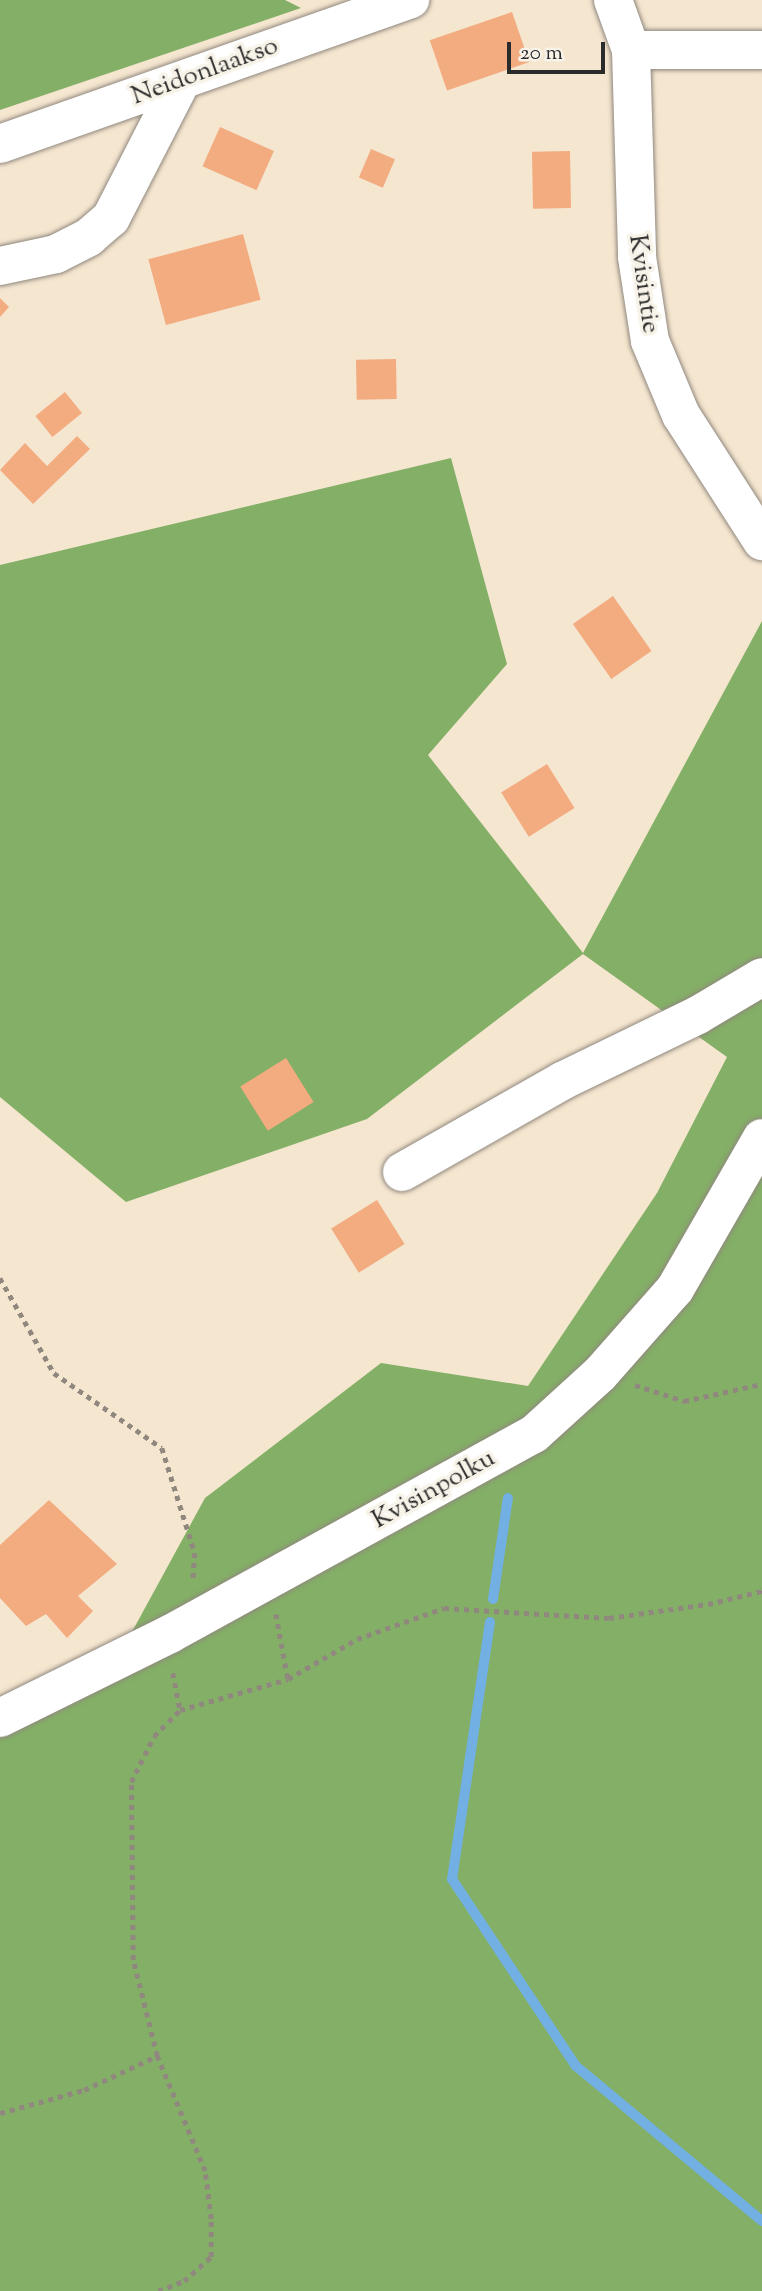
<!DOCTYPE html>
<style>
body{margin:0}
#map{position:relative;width:762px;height:2291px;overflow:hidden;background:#f5e6d0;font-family:"Sorts Mill Goudy",serif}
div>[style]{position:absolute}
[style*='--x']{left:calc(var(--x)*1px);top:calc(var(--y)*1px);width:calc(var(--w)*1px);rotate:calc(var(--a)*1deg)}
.forest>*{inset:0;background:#84af67}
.stream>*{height:10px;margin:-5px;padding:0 5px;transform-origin:5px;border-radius:5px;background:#72b0e4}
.building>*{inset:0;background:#f3ab80;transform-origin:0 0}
.path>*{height:4.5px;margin-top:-2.25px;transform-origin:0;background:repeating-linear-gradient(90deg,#90887e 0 5px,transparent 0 10px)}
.roads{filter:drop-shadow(0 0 2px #90887e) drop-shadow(0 0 2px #90887e)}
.minor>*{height:38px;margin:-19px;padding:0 19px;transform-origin:19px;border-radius:19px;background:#fff}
span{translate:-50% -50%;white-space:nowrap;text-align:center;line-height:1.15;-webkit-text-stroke:7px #f7f3e8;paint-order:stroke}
.street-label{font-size:26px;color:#2b2b2b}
.scale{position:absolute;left:507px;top:42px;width:98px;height:32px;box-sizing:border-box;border:4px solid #2b2b2b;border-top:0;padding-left:9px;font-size:21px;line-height:24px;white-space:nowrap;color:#2b2b2b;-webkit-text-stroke:5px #f7f3e8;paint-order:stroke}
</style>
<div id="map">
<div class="forest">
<i style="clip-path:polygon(0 0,285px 0,301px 8px,0 110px)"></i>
<i style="clip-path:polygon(451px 458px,507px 664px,428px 755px,583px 953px,762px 621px,762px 2291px,0 2291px,0 1703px,127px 1641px,205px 1498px,381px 1363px,528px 1386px,657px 1193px,727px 1057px,583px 954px,367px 1119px,126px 1202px,0 1097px,0 565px)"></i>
</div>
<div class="stream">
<i style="--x:493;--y:1599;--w:102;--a:-81.6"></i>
<i style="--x:490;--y:1622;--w:260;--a:98.4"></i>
<i style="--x:452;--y:1879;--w:224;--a:56.5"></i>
<i style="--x:576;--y:2066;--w:242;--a:39.8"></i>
</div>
<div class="building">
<i style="left:512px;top:12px;width:53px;height:87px;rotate:71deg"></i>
<i style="left:220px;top:127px;width:59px;height:43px;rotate:24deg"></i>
<i style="left:371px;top:149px;width:26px;height:31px;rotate:23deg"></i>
<i style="left:570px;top:151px;width:57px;height:38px;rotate:89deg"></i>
<i style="left:243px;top:234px;width:68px;height:98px;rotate:75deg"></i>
<i style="clip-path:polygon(0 298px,9px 307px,0 317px)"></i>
<i style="left:396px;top:359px;width:40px;height:40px;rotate:89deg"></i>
<i style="left:65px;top:392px;width:27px;height:38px;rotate:51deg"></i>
<i style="clip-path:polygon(77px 436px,90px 449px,33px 504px,0 470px,25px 443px,47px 466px)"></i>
<i style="left:613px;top:596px;width:67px;height:49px;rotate:55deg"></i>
<i style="left:547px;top:764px;width:52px;height:54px;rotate:58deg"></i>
<i style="left:286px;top:1058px;width:52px;height:54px;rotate:58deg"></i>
<i style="left:377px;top:1200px;width:52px;height:54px;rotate:58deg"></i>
<i style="clip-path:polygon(49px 1500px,117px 1564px,78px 1596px,93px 1611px,67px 1638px,46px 1614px,26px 1626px,0 1598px,0 1545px)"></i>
</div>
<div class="path">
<i style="--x:0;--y:1278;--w:109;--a:60.4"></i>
<i style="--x:54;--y:1373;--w:131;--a:34.8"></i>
<i style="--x:162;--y:1448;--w:110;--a:72.6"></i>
<i style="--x:195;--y:1553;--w:29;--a:94"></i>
<i style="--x:635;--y:1385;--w:52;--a:18.1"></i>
<i style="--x:684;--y:1401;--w:80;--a:-12.3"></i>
<i style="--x:276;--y:1614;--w:66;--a:79.5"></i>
<i style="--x:173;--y:1673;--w:38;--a:79"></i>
<i style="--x:0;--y:2113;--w:87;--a:-15.3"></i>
<i style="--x:84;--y:2090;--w:81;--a:-25"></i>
<i style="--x:158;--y:2291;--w:28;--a:-21"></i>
<i style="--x:184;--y:2281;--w:36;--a:-42"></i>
<i style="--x:211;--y:2257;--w:38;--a:-90"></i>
<i style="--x:211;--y:2219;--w:48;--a:-97.1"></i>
<i style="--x:205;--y:2171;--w:125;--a:-112.7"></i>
<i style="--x:157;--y:2056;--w:99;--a:-104"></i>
<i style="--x:133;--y:1960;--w:178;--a:-90.6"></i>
<i style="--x:131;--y:1782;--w:51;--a:-63.4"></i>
<i style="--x:154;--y:1736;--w:37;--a:-45"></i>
<i style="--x:180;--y:1710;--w:112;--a:-16"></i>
<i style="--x:288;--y:1679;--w:80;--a:-30.1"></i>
<i style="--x:357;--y:1639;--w:92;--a:-19.6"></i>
<i style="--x:444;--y:1608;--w:165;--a:3.5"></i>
<i style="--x:609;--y:1618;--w:100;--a:-8"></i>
<i style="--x:708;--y:1604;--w:56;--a:-13.5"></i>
</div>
<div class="roads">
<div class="minor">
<i style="--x:613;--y:0;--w:53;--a:70.2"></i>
<i style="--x:631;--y:50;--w:207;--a:88.3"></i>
<i style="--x:637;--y:257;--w:85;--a:81.2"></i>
<i style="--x:650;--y:341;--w:80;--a:67.3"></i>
<i style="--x:681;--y:415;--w:150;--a:57.3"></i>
<i style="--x:631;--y:50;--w:131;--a:0"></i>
<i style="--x:0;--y:144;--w:435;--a:-19.4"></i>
<i style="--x:0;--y:266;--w:57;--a:-12.1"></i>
<i style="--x:56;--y:254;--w:37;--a:-27"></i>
<i style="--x:89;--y:237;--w:29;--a:-41"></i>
<i style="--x:111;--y:218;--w:153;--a:-62.8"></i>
<i style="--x:402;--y:1172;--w:184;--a:-29.6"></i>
<i style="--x:562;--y:1081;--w:151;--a:-25.9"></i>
<i style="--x:698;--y:1015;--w:74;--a:-30.7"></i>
<i style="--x:0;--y:1718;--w:190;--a:-26.3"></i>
<i style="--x:170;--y:1634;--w:415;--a:-28.8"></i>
<i style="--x:534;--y:1434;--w:89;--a:-42.3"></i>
<i style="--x:600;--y:1374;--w:113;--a:-48.6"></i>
<i style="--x:675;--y:1289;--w:174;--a:-60.1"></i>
</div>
</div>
<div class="street-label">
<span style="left:205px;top:72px;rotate:-20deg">Neidonlaakso</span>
<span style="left:643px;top:284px;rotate:82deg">Kvisintie</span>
<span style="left:434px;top:1490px;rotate:-29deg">Kvisinpolku</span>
</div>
<div class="scale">20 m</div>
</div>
